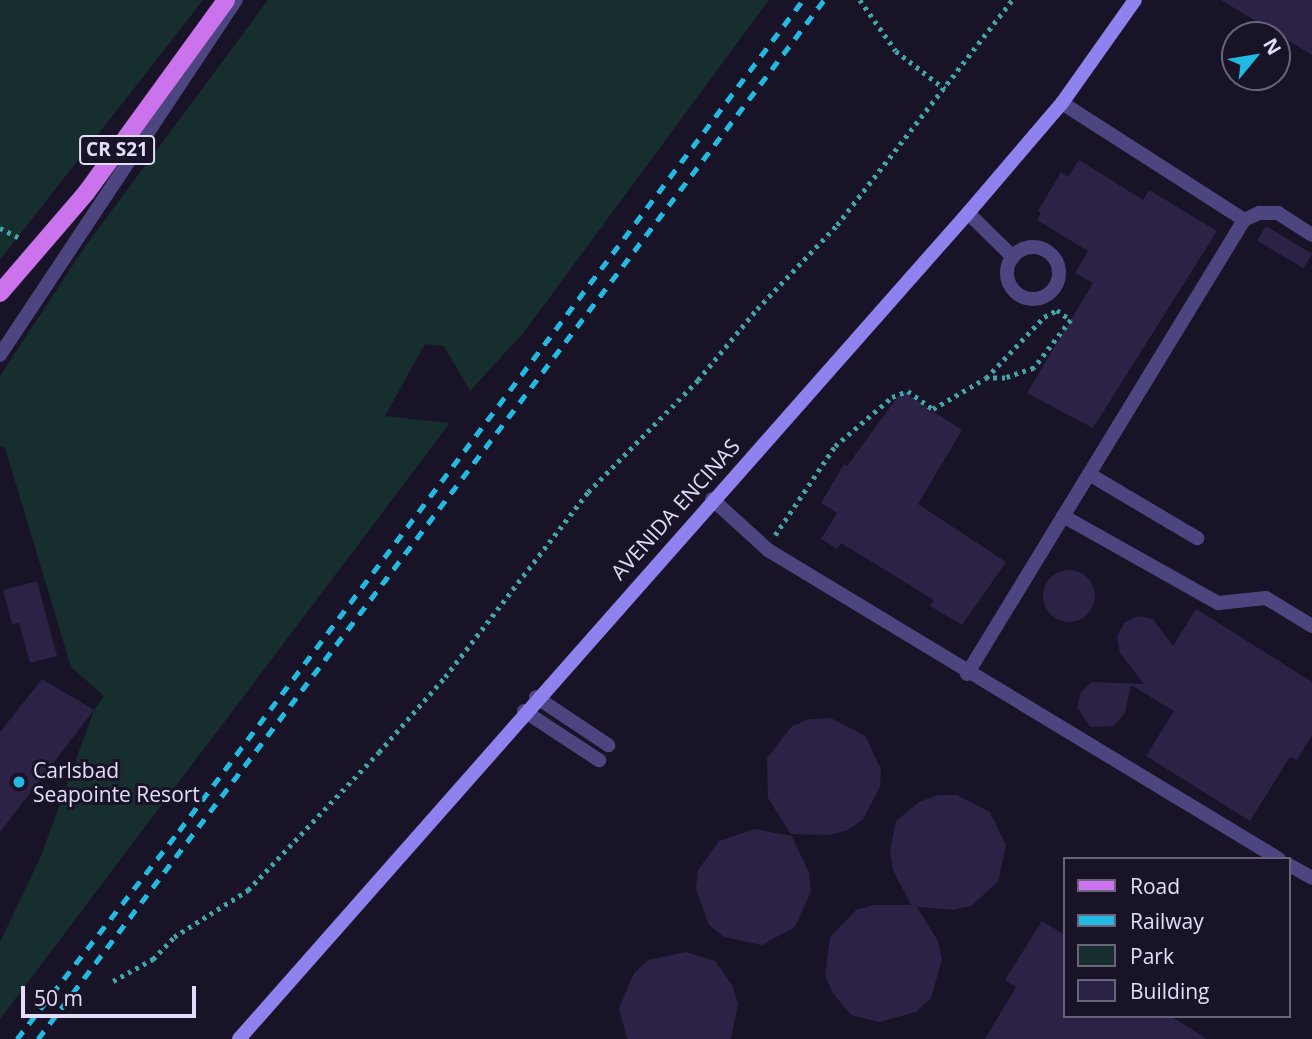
<!DOCTYPE html>
<style>
body{margin:0}
#map{position:relative;width:1312px;height:1039px;overflow:hidden;background:#181326;font-family:"Open Sans",sans-serif}
div>[style]{position:absolute}
[style*='--x']{left:calc(var(--x)*1px);top:calc(var(--y)*1px);width:calc(var(--w)*1px);rotate:calc(var(--a)*1deg)}
.green>*{inset:0;background:#172e2f}
.building>*{inset:0;background:#2c2245;transform-origin:0 0}
.round{border-radius:50%}
.path>*{height:4.5px;margin-top:-2.25px;transform-origin:0;background:repeating-linear-gradient(90deg,#41a6aa 0 3.5px,transparent 0 8.5px)}
.lane>*{height:14px;margin:-7px;padding:0 7px;transform-origin:7px;border-radius:7px;background:#4d457f}
.lane>.ring{margin:-7px;padding:0;box-sizing:content-box;background:none;border:14px solid #4d457f;border-radius:50%}
.secondary>*{height:14px;margin:-7px;padding:0 7px;transform-origin:7px;border-radius:7px;background:#8f81ee}
.primary>*{height:18px;margin:-9px;padding:0 9px;transform-origin:9px;border-radius:9px;background:#cb73ec}
.rail>*{height:5px;margin-top:-2.5px;transform-origin:0;background:repeating-linear-gradient(90deg,#23bae1 0 10px,transparent 0 19px)}
.dots>*{width:19px;height:19px;translate:-50% -50%;box-sizing:border-box;border:4px solid #181326;border-radius:50%}
span{translate:-50% -50%;white-space:nowrap;text-align:center;line-height:1.15;-webkit-text-stroke:6px #181326;paint-order:stroke}
.shield-label span{padding:2px 5px;background:#181326;border:2px solid;border-radius:5px;-webkit-text-stroke-width:0}
.shield-label{font-size:19px;color:#e3ddfa;font-weight:700}
.street-label{font-size:21px;color:#e3ddfa}
.poi-label{font-size:21px;color:#e3ddfa}
.left{translate:0 -50%;text-align:left}
.legend{position:absolute;left:1063px;top:857px;width:228px;height:161px;box-sizing:border-box;background:#181326;border:2px solid #69647b;margin:0;padding:9px 12px;list-style:none;font-size:21px;color:#e3ddfa}
.legend li{display:flex;align-items:center;gap:14px;height:35px}
.legend b{width:35px;border:2px solid #69647b}
.north{position:absolute;left:1221px;top:21px;width:70px;height:70px;box-sizing:border-box;background:#181326;border:2px solid #69647b;border-radius:50%;rotate:60deg;font-size:19px;font-weight:700;line-height:28px;text-align:center;color:#e3ddfa}
.north::after{content:'';display:block;margin:auto;width:24px;height:32px;background:#23bae1;clip-path:polygon(50% 0,100% 100%,50% 72%,0 100%)}
.scale{position:absolute;left:21px;top:986px;width:175px;height:32px;box-sizing:border-box;border:4px solid #e3ddfa;border-top:0;padding-left:9px;font-size:21px;line-height:24px;white-space:nowrap;color:#e3ddfa;-webkit-text-stroke:5px #181326;paint-order:stroke}
</style>
<div id="map">
<div class="green">
<i style="clip-path:polygon(0 0,203px 0,0 260px)"></i>
<i style="clip-path:polygon(268px 0,769px 0,524px 332px,470px 391px,444px 346px,425px 344px,385px 416px,450px 423px,0 1019px,0 942px,41px 856px,94px 710px,104px 696px,71px 667px,5px 448px,0 446px,0 376px,84px 248px)"></i>
</div>
<div class="building">
<i style="clip-path:polygon(1221px 0,1312px 0,1312px 55px)"></i>
<i style="clip-path:polygon(1079px 160px,1143px 200px,1149px 190px,1217px 231px,1093px 428px,1027px 393px,1093px 283px,1075px 273px,1088px 251px,1037px 220px,1041px 213px,1038px 211px,1061px 172px,1068px 177px)"></i>
<i style="left:1266px;top:226px;width:54px;height:17px;rotate:31deg"></i>
<i style="clip-path:polygon(902px 391px,962px 430px,918px 504px,1006px 562px,962px 625px,930px 606px,934px 600px,841px 543px,837px 549px,821px 539px,837px 513px,821px 503px,844px 464px,847px 466px)"></i>
<i class="round" style="left:1043px;top:570px;width:52px;height:52px"></i>
<i style="clip-path:polygon(37px 581px,57px 656px,30px 663px,19px 623px,12px 624px,3px 590px)"></i>
<i style="clip-path:polygon(1196px 609px,1312px 682px,1312px 735px,1297px 760px,1290px 757px,1250px 821px,1146px 756px,1174px 711px,1131px 685px,1125px 713px,1114px 726px,1090px 727px,1077px 707px,1081px 692px,1092px 682px,1144px 684px,1120px 653px,1117px 637px,1124px 623px,1138px 616px,1153px 619px,1173px 646px)"></i>
<i style="clip-path:polygon(42px 679px,94px 710px,0 832px,0 732px)"></i>
<i style="clip-path:polygon(831px 718px,865px 736px,881px 769px,880px 787px,863px 819px,848px 830px,830px 835px,791px 834px,768px 798px,767px 758px,792px 726px,810px 719px)"></i>
<i style="clip-path:polygon(938px 795px,957px 795px,990px 812px,1006px 845px,998px 882px,971px 906px,953px 910px,917px 907px,938px 941px,942px 960px,931px 998px,916px 1012px,879px 1022px,851px 1015px,832px 992px,825px 975px,830px 937px,856px 910px,874px 905px,911px 905px,893px 870px,890px 850px,896px 821px,919px 802px)"></i>
<i style="clip-path:polygon(754px 829px,792px 836px,809px 873px,811px 892px,795px 927px,762px 945px,724px 937px,709px 925px,696px 889px,698px 870px,719px 841px)"></i>
<i style="clip-path:polygon(1042px 921px,1065px 935px,1065px 1016px,1170px 1016px,1207px 1039px,985px 1039px,1016px 987px,1005px 980px)"></i>
<i style="clip-path:polygon(686px 952px,715px 961px,732px 985px,738px 1004px,731px 1039px,627px 1039px,619px 1008px,634px 973px,648px 960px)"></i>
</div>
<div class="path">
<i style="--x:860;--y:0;--w:62;--a:54.8"></i>
<i style="--x:896;--y:51;--w:62;--a:37.8"></i>
<i style="--x:0;--y:228;--w:25;--a:27"></i>
<i style="--x:775;--y:535;--w:107;--a:-56"></i>
<i style="--x:835;--y:446;--w:75;--a:-40.7"></i>
<i style="--x:892;--y:397;--w:17;--a:-21"></i>
<i style="--x:908;--y:391;--w:31;--a:36"></i>
<i style="--x:933;--y:409;--w:61;--a:-30.3"></i>
<i style="--x:986;--y:378;--w:84;--a:-46.4"></i>
<i style="--x:1044;--y:317;--w:15;--a:-28"></i>
<i style="--x:1057;--y:310;--w:17;--a:36"></i>
<i style="--x:1071;--y:320;--w:61;--a:127.6"></i>
<i style="--x:1034;--y:368;--w:31;--a:161"></i>
<i style="--x:1005;--y:378;--w:19;--a:180"></i>
<i style="--x:113;--y:981;--w:46;--a:-28.8"></i>
<i style="--x:153;--y:959;--w:30;--a:-46"></i>
<i style="--x:174;--y:937;--w:88;--a:-32.4"></i>
<i style="--x:248;--y:890;--w:190;--a:-46.5"></i>
<i style="--x:379;--y:752;--w:100;--a:-48.7"></i>
<i style="--x:445;--y:677;--w:234;--a:-52.3"></i>
<i style="--x:588;--y:492;--w:157;--a:-45.5"></i>
<i style="--x:698;--y:380;--w:92;--a:-50.3"></i>
<i style="--x:757;--y:309;--w:116;--a:-46.4"></i>
<i style="--x:837;--y:225;--w:285;--a:-52.1"></i>
</div>
<div class="lane">
<i style="--x:1062;--y:103;--w:216;--a:32.7"></i>
<i style="--x:968;--y:213;--w:63;--a:44.4"></i>
<i class="ring" style="left:1007px;top:247px;width:38px;height:38px"></i>
<i style="--x:0;--y:355;--w:426;--a:-56.4"></i>
<i style="--x:1089;--y:474;--w:126;--a:30.7"></i>
<i style="--x:712;--y:499;--w:76;--a:42.3"></i>
<i style="--x:768;--y:550;--w:597;--a:31.16"></i>
<i style="--x:1063;--y:516;--w:178;--a:29.3"></i>
<i style="--x:1218;--y:603;--w:48;--a:-5.9"></i>
<i style="--x:1266;--y:598;--w:54;--a:31.3"></i>
<i style="--x:967;--y:674;--w:532;--a:-58.61"></i>
<i style="--x:1244;--y:220;--w:17;--a:-25"></i>
<i style="--x:1259;--y:213;--w:19;--a:0"></i>
<i style="--x:1278;--y:213;--w:40;--a:32.9"></i>
<i style="--x:536;--y:697;--w:87;--a:33.7"></i>
<i style="--x:524;--y:711;--w:90;--a:33.2"></i>
<i style="--x:1289;--y:865;--w:26;--a:29"></i>
</div>
<div class="secondary">
<i style="--x:239;--y:1039;--w:1102;--a:-48.57"></i>
<i style="--x:968;--y:213;--w:145;--a:-49.5"></i>
<i style="--x:1062;--y:103;--w:126;--a:-54.7"></i>
</div>
<div class="primary">
<i style="--x:0;--y:293;--w:132;--a:-49.3"></i>
<i style="--x:86;--y:193;--w:238;--a:-54"></i>
</div>
<div class="rail">
<i style="--x:17;--y:1039;--w:264;--a:-52.1"></i>
<i style="--x:179;--y:831;--w:1039;--a:-53.1"></i>
<i style="--x:38;--y:1039;--w:1303;--a:-52.89"></i>
</div>
<div class="dots">
<i style="left:19px;top:782px;background:#23bae1"></i>
</div>
<div class="shield-label">
<span style="left:117px;top:150px">CR S21</span>
</div>
<div class="street-label">
<span style="left:675px;top:509px;rotate:-48deg">AVENIDA ENCINAS</span>
</div>
<div class="poi-label">
<span class="left" style="left:33px;top:782px">Carlsbad<br>Seapointe Resort</span>
</div>
<ul class="legend">
<li><b style="height:9px;background:#cb73ec"></b>Road</li>
<li><b style="height:9px;background:#23bae1"></b>Railway</li>
<li><b style="height:19px;background:#172e2f"></b>Park</li>
<li><b style="height:19px;background:#2c2245"></b>Building</li>
</ul>
<div class="north">N</div>
<div class="scale">50 m</div>
</div>
